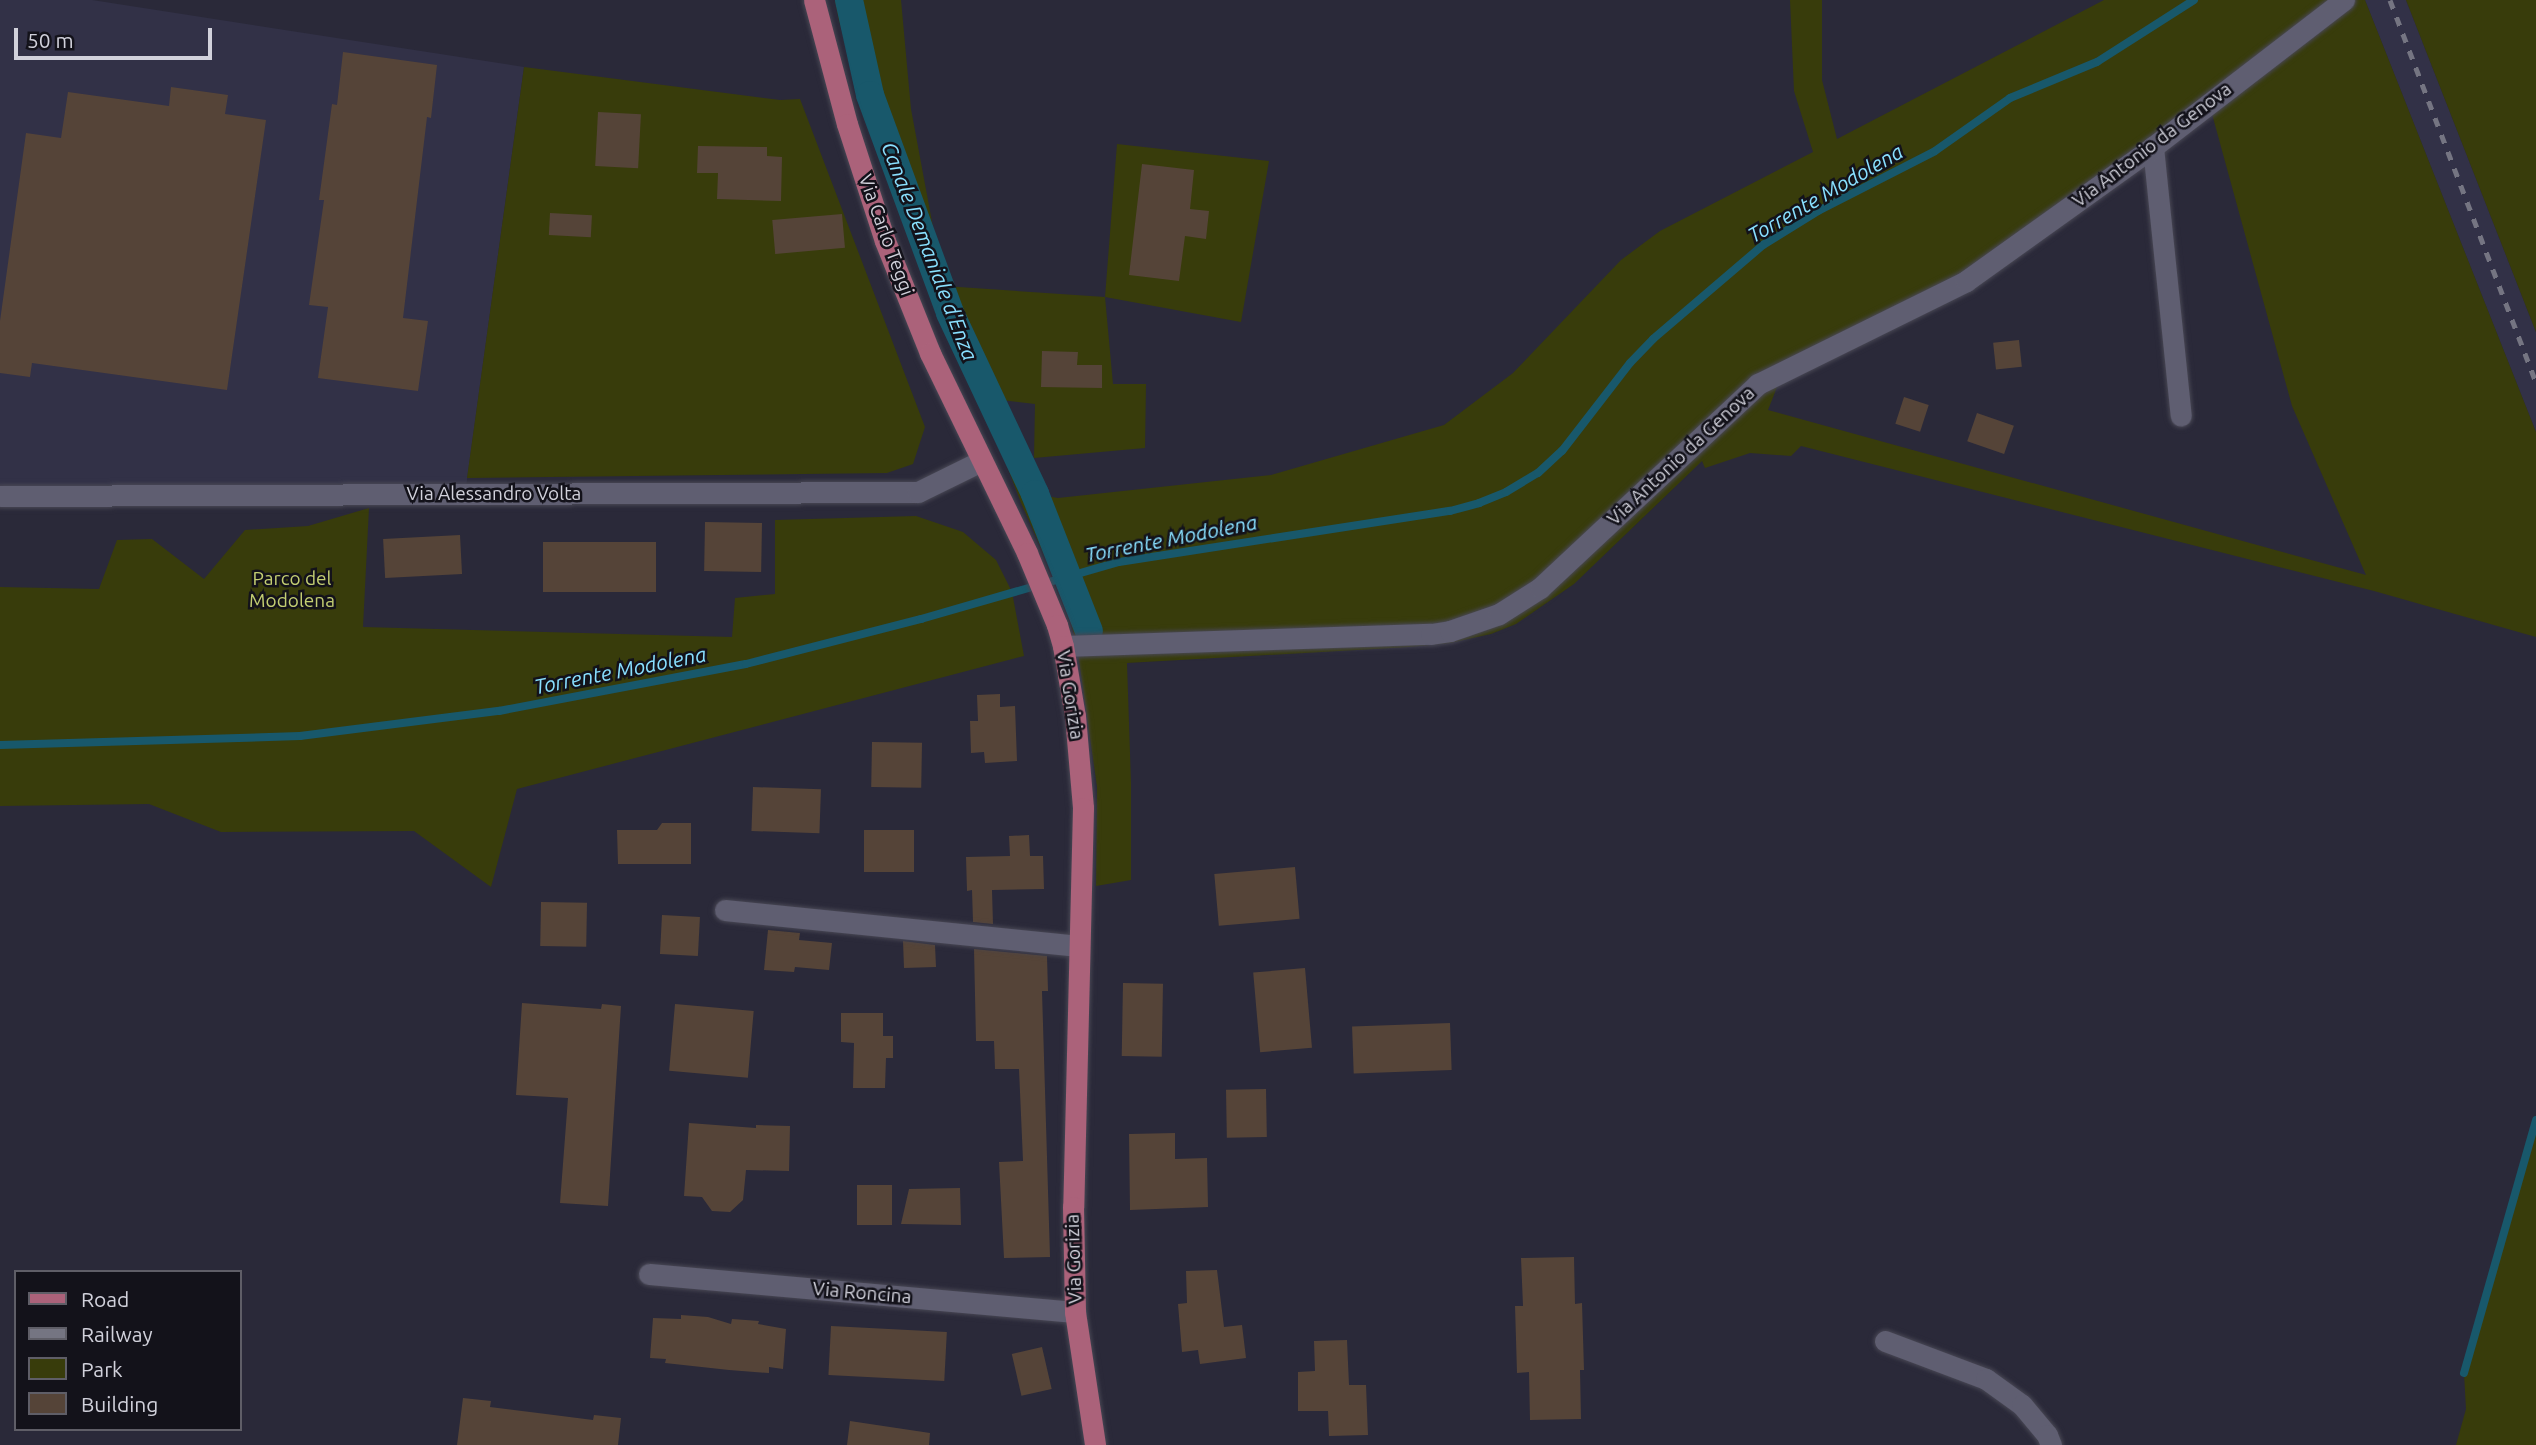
<!DOCTYPE html>
<style>
body{margin:0}
#map{position:relative;width:2536px;height:1445px;overflow:hidden;background:#2a2939;font-family:Ubuntu,sans-serif}
div>[style]{position:absolute}
[style*='--x']{left:calc(var(--x)*1px);top:calc(var(--y)*1px);width:calc(var(--w)*1px);rotate:calc(var(--a)*1deg)}
.built>*{inset:0;background:#323147}
.green>*{inset:0;background:#383c0b}
.stream>*{height:8px;margin:-4px;padding:0 4px;transform-origin:4px;border-radius:4px;background:#18586b}
.canal>*{height:28px;margin:-14px;padding:0 14px;transform-origin:14px;border-radius:14px;background:#18586b}
.building>*{inset:0;background:#554438;transform-origin:0 0}
.roads{filter:drop-shadow(0 0 2px #484754) drop-shadow(0 0 2px #484754)}
.minor>*{height:21px;margin:-10.5px;padding:0 10.5px;transform-origin:10.5px;border-radius:10.5px;background:#5f5e71}
.tertiary>*{height:21px;margin:-10.5px;padding:0 10.5px;transform-origin:10.5px;border-radius:10.5px;background:#5f5e71}
.primary>*{height:21px;margin:-10.5px;padding:0 10.5px;transform-origin:10.5px;border-radius:10.5px;background:#ab627a}
.rail>*{height:5px;margin-top:-2.5px;transform-origin:0;background:repeating-linear-gradient(90deg,#757582 0 9px,transparent 0 18px)}
span{translate:-50% -50%;white-space:nowrap;text-align:center;line-height:1.15;-webkit-text-stroke:5px #13121a;paint-order:stroke}
.street-label{font-size:19px;color:#d1d1db}
.park-label{font-size:19px;color:#c3ce72}
.water-label{font-size:21px;color:#89e0ff;font-style:italic}
.legend{position:absolute;left:14px;top:1270px;width:228px;height:161px;box-sizing:border-box;background:#13121a;border:2px solid #5f5e67;margin:0;padding:9px 12px;list-style:none;font-size:21px;color:#d1d1db}
.legend li{display:flex;align-items:center;gap:14px;height:35px}
.legend b{width:35px;border:2px solid #5f5e67}
.scale{position:absolute;left:14px;top:28px;width:198px;height:32px;box-sizing:border-box;border:4px solid #d1d1db;border-top:0;padding-left:9px;font-size:21px;line-height:24px;white-space:nowrap;color:#d1d1db;-webkit-text-stroke:5px #13121a;paint-order:stroke}
</style>
<div id="map">
<div class="built">
<i style="clip-path:polygon(0 0,92px 0,524px 67px,465px 494px,0 502px)"></i>
<i style="clip-path:polygon(2365px 0,2406px 0,2536px 332px,2536px 432px)"></i>
</div>
<div class="green">
<i style="clip-path:polygon(evenodd,835px 0,901px 0,911px 109px,944px 286px,1105px 297px,1117px 144px,1269px 161px,1241px 322px,1105px 297px,1113px 384px,1146px 384px,1145px 448px,1034px 458px,1035px 404px,993px 399px,1035px 494px,1058px 498px,1271px 475px,1444px 425px,1513px 373px,1621px 260px,1660px 231px,1813px 152px,1794px 91px,1790px 0,1822px 0,1822px 80px,1837px 139px,2104px 0,2365px 0,2536px 432px,2536px 637px,2374px 591px,1801px 446px,1791px 456px,1750px 453px,1705px 468px,1702px 461px,1574px 584px,1516px 624px,1491px 634px,1450px 643px,1409px 647px,1127px 663px,1131px 783px,1131px 880px,1096px 886px,1097px 787px,1077px 646px,1066px 604px,1021px 503px,839px 21px,835px 0,2209px 103px,2292px 406px,2366px 575px,1768px 410px,1783px 372px,1966px 281px,2209px 103px)"></i>
<i style="clip-path:polygon(2406px 0,2536px 0,2536px 332px)"></i>
<i style="clip-path:polygon(524px 67px,780px 100px,800px 99px,925px 427px,913px 464px,887px 473px,467px 478px)"></i>
<i style="clip-path:polygon(369px 508px,363px 627px,732px 637px,735px 598px,775px 594px,775px 520px,916px 516px,963px 532px,996px 560px,1012px 592px,1024px 656px,517px 789px,491px 887px,414px 831px,221px 832px,149px 804px,0 806px,0 587px,99px 589px,117px 540px,152px 539px,204px 579px,245px 530px,308px 526px)"></i>
<i style="clip-path:polygon(2536px 1120px,2536px 1445px,2456px 1445px,2466px 1409px,2464px 1373px)"></i>
</div>
<div class="stream">
<i style="--x:0;--y:745;--w:300;--a:-1.7"></i>
<i style="--x:300;--y:736;--w:201;--a:-7.2"></i>
<i style="--x:499;--y:711;--w:251;--a:-10.8"></i>
<i style="--x:746;--y:664;--w:181;--a:-14.4"></i>
<i style="--x:921;--y:619;--w:206;--a:-16.1"></i>
<i style="--x:1119;--y:562;--w:335;--a:-8.8"></i>
<i style="--x:1450;--y:511;--w:30;--a:-15"></i>
<i style="--x:1479;--y:503;--w:29;--a:-22"></i>
<i style="--x:1506;--y:492;--w:37;--a:-31"></i>
<i style="--x:1538;--y:473;--w:33;--a:-43"></i>
<i style="--x:1562;--y:451;--w:111;--a:-52.3"></i>
<i style="--x:1630;--y:363;--w:33;--a:-46"></i>
<i style="--x:1653;--y:339;--w:145;--a:-40.5"></i>
<i style="--x:1763;--y:245;--w:65;--a:-31.7"></i>
<i style="--x:1818;--y:211;--w:131;--a:-27.1"></i>
<i style="--x:1935;--y:151;--w:92;--a:-35.2"></i>
<i style="--x:2010;--y:98;--w:94;--a:-22.5"></i>
<i style="--x:2097;--y:62;--w:115;--a:-32.6"></i>
<i style="--x:2464;--y:1373;--w:263;--a:-74.1"></i>
</div>
<div class="canal">
<i style="--x:849;--y:0;--w:97;--a:77.5"></i>
<i style="--x:870;--y:95;--w:232;--a:69.8"></i>
<i style="--x:950;--y:313;--w:200;--a:64.8"></i>
<i style="--x:1035;--y:494;--w:147;--a:68.5"></i>
</div>
<div class="building">
<i style="clip-path:polygon(343px 52px,437px 65px,431px 118px,427px 117px,403px 318px,428px 321px,418px 391px,318px 378px,328px 307px,309px 305px,324px 200px,319px 200px,332px 104px,337px 105px)"></i>
<i style="clip-path:polygon(171px 87px,228px 95px,225px 114px,266px 120px,227px 390px,32px 363px,30px 377px,0 373px,0 321px,26px 133px,61px 138px,68px 92px,169px 106px)"></i>
<i style="left:598px;top:112px;width:43px;height:54px;rotate:3deg"></i>
<i style="clip-path:polygon(698px 146px,767px 147px,767px 156px,782px 157px,781px 201px,717px 199px,718px 173px,697px 173px)"></i>
<i style="clip-path:polygon(1142px 164px,1194px 170px,1190px 209px,1209px 211px,1206px 239px,1185px 236px,1179px 281px,1129px 275px)"></i>
<i style="left:550px;top:213px;width:42px;height:22px;rotate:3deg"></i>
<i style="left:842px;top:214px;width:34px;height:70px;rotate:85deg"></i>
<i style="left:2019px;top:340px;width:27px;height:26px;rotate:84deg"></i>
<i style="clip-path:polygon(1042px 351px,1078px 352px,1077px 365px,1102px 365px,1102px 388px,1041px 387px)"></i>
<i style="left:1904px;top:397px;width:26px;height:28px;rotate:18deg"></i>
<i style="left:1977px;top:413px;width:39px;height:30px;rotate:19deg"></i>
<i style="left:705px;top:522px;width:57px;height:49px;rotate:1deg"></i>
<i style="left:460px;top:535px;width:39px;height:77px;rotate:87deg"></i>
<i style="left:543px;top:542px;width:113px;height:50px"></i>
<i style="clip-path:polygon(1000px 694px,1000px 707px,1015px 706px,1017px 761px,985px 763px,984px 752px,971px 753px,970px 721px,978px 721px,977px 695px)"></i>
<i style="left:872px;top:742px;width:50px;height:45px;rotate:1deg"></i>
<i style="left:753px;top:787px;width:68px;height:44px;rotate:2deg"></i>
<i style="clip-path:polygon(662px 823px,691px 823px,691px 864px,618px 864px,617px 830px,657px 830px)"></i>
<i style="left:864px;top:830px;width:50px;height:42px"></i>
<i style="clip-path:polygon(1029px 835px,1030px 856px,1043px 856px,1044px 889px,992px 890px,993px 924px,973px 922px,972px 890px,967px 891px,966px 857px,1010px 856px,1009px 836px)"></i>
<i style="left:1295px;top:867px;width:52px;height:81px;rotate:85deg"></i>
<i style="left:541px;top:902px;width:46px;height:44px;rotate:1deg"></i>
<i style="left:662px;top:915px;width:38px;height:39px;rotate:3deg"></i>
<i style="clip-path:polygon(768px 930px,800px 933px,799px 940px,832px 943px,829px 970px,795px 967px,794px 972px,764px 970px)"></i>
<i style="clip-path:polygon(903px 941px,935px 945px,936px 967px,904px 968px)"></i>
<i style="clip-path:polygon(974px 949px,1047px 956px,1048px 991px,1042px 991px,1050px 1257px,1004px 1258px,999px 1162px,1023px 1161px,1019px 1069px,995px 1069px,994px 1041px,976px 1041px)"></i>
<i style="left:1305px;top:968px;width:80px;height:52px;rotate:85deg"></i>
<i style="left:1123px;top:983px;width:40px;height:73px;rotate:1deg"></i>
<i style="clip-path:polygon(522px 1003px,601px 1009px,602px 1004px,621px 1006px,608px 1206px,560px 1203px,568px 1098px,516px 1095px)"></i>
<i style="left:675px;top:1004px;width:79px;height:67px;rotate:5deg"></i>
<i style="clip-path:polygon(841px 1013px,883px 1013px,883px 1036px,893px 1036px,893px 1058px,886px 1058px,885px 1088px,853px 1088px,854px 1043px,841px 1042px)"></i>
<i style="left:1450px;top:1023px;width:47px;height:98px;rotate:88deg"></i>
<i style="left:1266px;top:1089px;width:48px;height:40px;rotate:89deg"></i>
<i style="clip-path:polygon(689px 1123px,756px 1128px,756px 1125px,790px 1126px,789px 1171px,746px 1170px,743px 1200px,730px 1212px,712px 1211px,702px 1197px,684px 1196px)"></i>
<i style="clip-path:polygon(1175px 1133px,1175px 1159px,1207px 1158px,1208px 1207px,1130px 1210px,1129px 1134px)"></i>
<i style="left:857px;top:1185px;width:35px;height:40px"></i>
<i style="clip-path:polygon(960px 1188px,961px 1225px,901px 1224px,909px 1189px)"></i>
<i style="clip-path:polygon(1574px 1257px,1575px 1304px,1582px 1303px,1584px 1370px,1580px 1370px,1581px 1419px,1530px 1420px,1529px 1372px,1517px 1373px,1515px 1306px,1523px 1306px,1521px 1258px)"></i>
<i style="clip-path:polygon(1217px 1270px,1224px 1327px,1242px 1325px,1246px 1358px,1200px 1364px,1198px 1350px,1182px 1352px,1178px 1304px,1187px 1303px,1186px 1271px)"></i>
<i style="clip-path:polygon(681px 1315px,708px 1317px,731px 1324px,732px 1319px,759px 1321px,758px 1324px,786px 1329px,783px 1369px,769px 1367px,769px 1373px,729px 1370px,665px 1363px,666px 1359px,650px 1358px,653px 1318px,681px 1319px)"></i>
<i style="left:831px;top:1326px;width:116px;height:49px;rotate:3deg"></i>
<i style="clip-path:polygon(1347px 1340px,1349px 1385px,1366px 1385px,1368px 1435px,1329px 1436px,1328px 1411px,1298px 1411px,1298px 1372px,1315px 1371px,1314px 1341px)"></i>
<i style="left:1042px;top:1347px;width:43px;height:31px;rotate:77deg"></i>
<i style="clip-path:polygon(463px 1398px,491px 1401px,490px 1407px,546px 1414px,593px 1420px,594px 1415px,621px 1418px,618px 1445px,457px 1445px)"></i>
<i style="clip-path:polygon(850px 1421px,930px 1433px,929px 1445px,847px 1445px)"></i>
</div>
<div class="roads">
<div class="minor">
<i style="--x:2153;--y:147;--w:270;--a:84.1"></i>
<i style="--x:1063;--y:646;--w:368;--a:-1.9"></i>
<i style="--x:1431;--y:634;--w:19;--a:-9"></i>
<i style="--x:1450;--y:631;--w:52;--a:-19.1"></i>
<i style="--x:1499;--y:614;--w:49;--a:-32.4"></i>
<i style="--x:1540;--y:588;--w:299;--a:-43.1"></i>
<i style="--x:1758;--y:384;--w:232;--a:-26.3"></i>
<i style="--x:1966;--y:281;--w:230;--a:-35.6"></i>
<i style="--x:2153;--y:147;--w:241;--a:-37.6"></i>
<i style="--x:725;--y:910;--w:355;--a:5.8"></i>
<i style="--x:649;--y:1274;--w:428;--a:5.1"></i>
<i style="--x:1885;--y:1341;--w:108;--a:20.6"></i>
<i style="--x:1986;--y:1379;--w:44;--a:35.8"></i>
<i style="--x:2022;--y:1405;--w:39;--a:50"></i>
<i style="--x:2047;--y:1435;--w:11;--a:68"></i>
</div>
<div class="tertiary">
<i style="--x:0;--y:496;--w:918;--a:-0.25"></i>
<i style="--x:918;--y:492;--w:70;--a:-26.2"></i>
</div>
<div class="primary">
<i style="--x:814;--y:0;--w:128;--a:75.1"></i>
<i style="--x:847;--y:124;--w:123;--a:72"></i>
<i style="--x:885;--y:241;--w:121;--a:68.1"></i>
<i style="--x:930;--y:353;--w:222;--a:64.1"></i>
<i style="--x:1027;--y:553;--w:78;--a:67.4"></i>
<i style="--x:1057;--y:625;--w:22;--a:74"></i>
<i style="--x:1063;--y:646;--w:71;--a:80.3"></i>
<i style="--x:1075;--y:716;--w:92;--a:85"></i>
<i style="--x:1083;--y:808;--w:399;--a:91.4"></i>
<i style="--x:1073;--y:1207;--w:105;--a:88.9"></i>
<i style="--x:1075;--y:1312;--w:134;--a:81.4"></i>
</div>
</div>
<div class="rail">
<i style="--x:2390;--y:0;--w:409;--a:69.1"></i>
</div>
<div class="street-label">
<span style="left:2152px;top:145px;rotate:-37deg">Via Antonio da Genova</span>
<span style="left:886px;top:235px;rotate:70deg">Via Carlo Teggi</span>
<span style="left:1681px;top:456px;rotate:-43deg">Via Antonio da Genova</span>
<span style="left:494px;top:494px">Via Alessandro Volta</span>
<span style="left:1070px;top:695px;rotate:81deg">Via Gorizia</span>
<span style="left:1074px;top:1259px;rotate:-92deg">Via Gorizia</span>
<span style="left:862px;top:1293px;rotate:5deg">Via Roncina</span>
</div>
<div class="park-label">
<span style="left:292px;top:590px">Parco del<br>Modolena</span>
</div>
<div class="water-label">
<span style="left:1825px;top:193px;rotate:-30deg">Torrente Modolena</span>
<span style="left:930px;top:251px;rotate:69deg">Canale Demaniale d'Enza</span>
<span style="left:1171px;top:538px;rotate:-11deg">Torrente Modolena</span>
<span style="left:620px;top:670px;rotate:-11deg">Torrente Modolena</span>
</div>
<ul class="legend">
<li><b style="height:9px;background:#ab627a"></b>Road</li>
<li><b style="height:9px;background:#757582"></b>Railway</li>
<li><b style="height:19px;background:#383c0b"></b>Park</li>
<li><b style="height:19px;background:#554438"></b>Building</li>
</ul>
<div class="scale">50 m</div>
</div>
